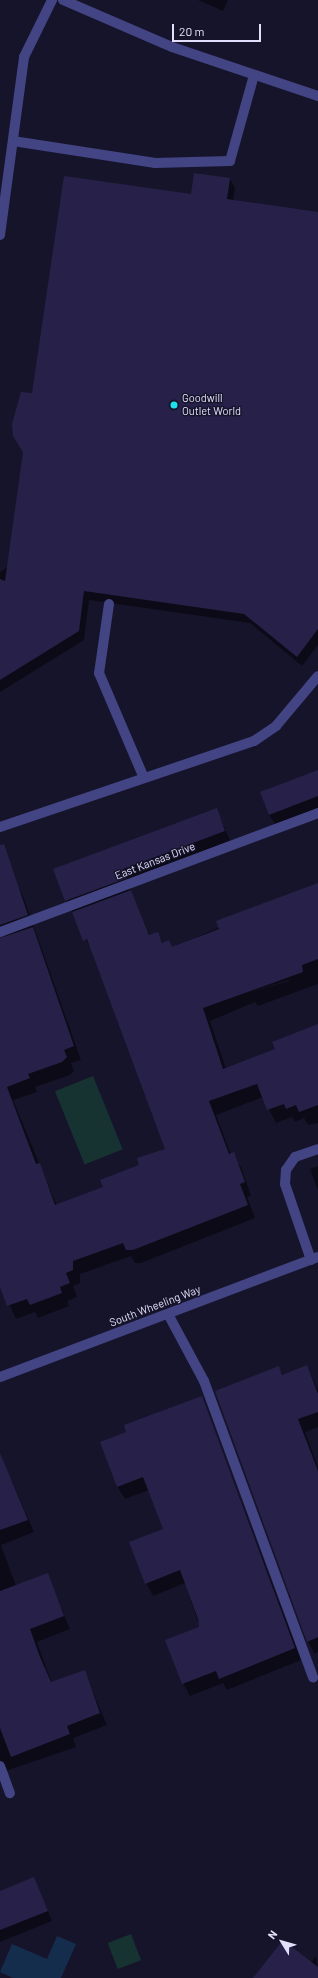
<!DOCTYPE html>
<style>
body{margin:0}
#map{position:relative;width:318px;height:1978px;overflow:hidden;background:#16142a;font-family:Barlow,sans-serif}
div>[style]{position:absolute}
[style*='--x']{left:calc(var(--x)*1px);top:calc(var(--y)*1px);width:calc(var(--w)*1px);rotate:calc(var(--a)*1deg)}
.green>*{inset:0;background:#173331;transform-origin:0 0}
.water>*{inset:0;background:#152d4d}
.shadow>*{inset:0;background:#0007}
.building>*{inset:0;background:#272149}
.service>*{height:10px;margin:-5px;padding:0 5px;transform-origin:5px;border-radius:5px;background:#434484}
.minor>*{height:10px;margin:-5px;padding:0 5px;transform-origin:5px;border-radius:5px;background:#434484}
.tertiary>*{height:10px;margin:-5px;padding:0 5px;transform-origin:5px;border-radius:5px;background:#434484}
.dots>*{width:11px;height:11px;translate:-50% -50%;box-sizing:border-box;border:2px solid #16142a;border-radius:50%}
span{translate:-50% -50%;white-space:nowrap;text-align:center;line-height:1.15;-webkit-text-stroke:3px #16142a;paint-order:stroke}
.poi-label{font-size:11px;color:#e1dffc}
.left{translate:0 -50%;text-align:left}
.street-label{font-size:11px;color:#e1dffc}
.north{position:absolute;left:262px;top:1922px;width:40px;height:40px;-webkit-text-stroke:3px #16142a;paint-order:stroke;rotate:307deg;font-size:11px;font-weight:700;line-height:16px;text-align:center;color:#e1dffc}
.north::after{content:'';display:block;margin:auto;width:14px;height:18px;background:#e1dffc;clip-path:polygon(50% 0,100% 100%,50% 72%,0 100%)}
.scale{position:absolute;left:172px;top:24px;width:89px;height:18px;box-sizing:border-box;border:2px solid #e1dffc;border-top:0;padding-left:5px;font-size:12px;line-height:14px;white-space:nowrap;color:#e1dffc;-webkit-text-stroke:3px #16142a;paint-order:stroke}
</style>
<div id="map">
<div class="green">
<i style="left:93px;top:1076px;width:79px;height:41px;rotate:68deg"></i>
<i style="left:131px;top:1934px;width:28px;height:25px;rotate:69deg"></i>
</div>
<div class="water">
<i style="clip-path:polygon(57px 1936px,76px 1944px,61px 1978px,13px 1978px,0 1972px,12px 1944px,47px 1959px)"></i>
</div>
<div class="shadow">
<i style="clip-path:polygon(198px 0,228px 0,223px 11px)"></i>
<i style="clip-path:polygon(230px 179px,235px 188px,233px 201px,318px 213px,318px 645px,302px 666px,250px 623px,89px 600px,84px 640px,0 692px,0 572px,8px 567px,33px 394px,192px 196px)"></i>
<i style="clip-path:polygon(318px 771px,318px 808px,275px 824px,269px 815px)"></i>
<i style="clip-path:polygon(evenodd,216px 810px,232px 844px,129px 882px,131px 891px,150px 936px,157px 933px,163px 943px,169px 941px,172px 948px,318px 884px,318px 984px,258px 1006px,255px 1002px,210px 1021px,226px 1069px,277px 1050px,318px 1026px,318px 1123px,308px 1125px,304px 1118px,295px 1122px,292px 1117px,276px 1123px,263px 1097px,216px 1115px,231px 1155px,241px 1167px,251px 1196px,247px 1197px,255px 1218px,141px 1263px,135px 1263px,131px 1256px,80px 1274px,80px 1283px,73px 1286px,77px 1297px,67px 1301px,69px 1306px,38px 1318px,35px 1312px,16px 1319px,0 1284px,0 996px,5px 938px,0 932px,0 890px,16px 883px,23px 896px,81px 1060px,71px 1063px,74px 1071px,70px 1075px,35px 1087px,37px 1092px,13px 1100px,57px 1206px,104px 1187px,166px 1150px,93px 953px,66px 900px,216px 810px,288px 980px,289px 981px,245px 994px,288px 980px)"></i>
<i style="clip-path:polygon(318px 1166px,318px 1190px,310px 1169px)"></i>
<i style="clip-path:polygon(307px 1366px,318px 1390px,318px 1427px,305px 1432px,318px 1467px,318px 1652px,315px 1654px,308px 1642px,278px 1368px,283px 1375px)"></i>
<i style="clip-path:polygon(202px 1397px,301px 1660px,227px 1690px,223px 1683px,190px 1696px,183px 1683px,200px 1628px,185px 1583px,153px 1596px,146px 1583px,164px 1530px,149px 1490px,125px 1499px,117px 1486px,128px 1433px)"></i>
<i style="clip-path:polygon(12px 1481px,34px 1532px,1px 1545px,16px 1586px,47px 1574px,70px 1629px,37px 1642px,47px 1670px,52px 1683px,84px 1671px,107px 1725px,73px 1738px,76px 1747px,0 1773px,0 1486px)"></i>
<i style="clip-path:polygon(34px 1879px,52px 1921px,0 1942px,0 1893px)"></i>
<i style="clip-path:polygon(316px 1956px,318px 1978px,257px 1978px,311px 1963px)"></i>
</div>
<div class="building">
<i style="clip-path:polygon(194px 173px,230px 178px,227px 199px,318px 212px,318px 629px,297px 657px,244px 614px,84px 591px,79px 631px,0 680px,0 579px,5px 581px,23px 452px,13px 436px,12px 424px,21px 392px,32px 393px,64px 176px,191px 194px)"></i>
<i style="clip-path:polygon(318px 770px,318px 796px,269px 815px,260px 792px)"></i>
<i style="clip-path:polygon(217px 808px,225px 831px,123px 869px,127px 878px,65px 901px,53px 869px)"></i>
<i style="clip-path:polygon(4px 844px,28px 915px,0 925px,0 845px)"></i>
<i style="clip-path:polygon(318px 883px,318px 959px,302px 965px,303px 972px,203px 1008px,223px 1069px,275px 1049px,272px 1042px,318px 1024px,318px 1105px,299px 1112px,296px 1105px,286px 1109px,284px 1104px,267px 1110px,257px 1084px,209px 1101px,229px 1154px,234px 1152px,245px 1182px,240px 1184px,248px 1205px,133px 1250px,126px 1250px,123px 1243px,73px 1261px,73px 1270px,66px 1273px,70px 1283px,60px 1287px,62px 1293px,30px 1305px,27px 1299px,7px 1306px,0 1287px,0 938px,33px 927px,74px 1046px,64px 1050px,67px 1057px,62px 1062px,28px 1074px,30px 1078px,7px 1087px,36px 1164px,40px 1163px,55px 1205px,103px 1187px,100px 1180px,139px 1165px,137px 1158px,165px 1149px,87px 939px,83px 941px,72px 912px,131px 890px,149px 935px,158px 932px,162px 943px,169px 940px,172px 947px,219px 929px,216px 921px)"></i>
<i style="clip-path:polygon(307px 1365px,318px 1394px,318px 1412px,298px 1419px,318px 1471px,318px 1637px,307px 1642px,215px 1391px,279px 1366px,282px 1375px)"></i>
<i style="clip-path:polygon(202px 1396px,295px 1648px,219px 1679px,216px 1671px,182px 1684px,165px 1640px,199px 1627px,198px 1619px,180px 1570px,145px 1584px,129px 1542px,163px 1529px,143px 1477px,117px 1487px,100px 1442px,126px 1432px,124px 1425px)"></i>
<i style="clip-path:polygon(0 1453px,28px 1520px,0 1530px)"></i>
<i style="clip-path:polygon(48px 1573px,64px 1616px,30px 1629px,40px 1657px,51px 1682px,85px 1670px,100px 1713px,67px 1726px,70px 1734px,11px 1757px,0 1728px,0 1591px)"></i>
<i style="clip-path:polygon(34px 1877px,48px 1911px,0 1930px,0 1891px)"></i>
<i style="clip-path:polygon(283px 1940px,318px 1967px,318px 1978px,253px 1978px)"></i>
</div>
<div class="service">
<i style="--x:13;--y:141;--w:144;--a:8.8"></i>
<i style="--x:155;--y:163;--w:75;--a:-1.5"></i>
<i style="--x:230;--y:161;--w:89;--a:-74.4"></i>
<i style="--x:0;--y:235;--w:180;--a:-82.3"></i>
<i style="--x:24;--y:57;--w:64;--a:-63.8"></i>
<i style="--x:109;--y:604;--w:70;--a:98.2"></i>
<i style="--x:99;--y:673;--w:114;--a:66.8"></i>
<i style="--x:0;--y:827;--w:268;--a:-18.7"></i>
<i style="--x:254;--y:741;--w:27;--a:-34"></i>
<i style="--x:276;--y:726;--w:65;--a:-50"></i>
</div>
<div class="minor">
<i style="--x:0;--y:932;--w:340;--a:-20.5"></i>
<i style="--x:311;--y:1260;--w:80;--a:-108.9"></i>
<i style="--x:285;--y:1184;--w:14;--a:-86"></i>
<i style="--x:286;--y:1170;--w:16;--a:-55"></i>
<i style="--x:295;--y:1157;--w:24;--a:-19"></i>
<i style="--x:168;--y:1314;--w:76;--a:61.8"></i>
<i style="--x:204;--y:1381;--w:316;--a:69.8"></i>
<i style="--x:0;--y:1766;--w:29;--a:70"></i>
</div>
<div class="tertiary">
<i style="--x:63;--y:0;--w:119;--a:23.3"></i>
<i style="--x:172;--y:47;--w:154;--a:18.6"></i>
<i style="--x:0;--y:1377;--w:340;--a:-20.7"></i>
</div>
<div class="dots">
<i style="left:174px;top:405px;background:#1de0ea"></i>
</div>
<div class="poi-label">
<span class="left" style="left:182px;top:405px">Goodwill<br>Outlet World</span>
</div>
<div class="street-label">
<span style="left:155px;top:861px;rotate:-21deg">East Kansas Drive</span>
<span style="left:155px;top:1306px;rotate:-21deg">South Wheeling Way</span>
</div>
<div class="north">N</div>
<div class="scale">20 m</div>
</div>
